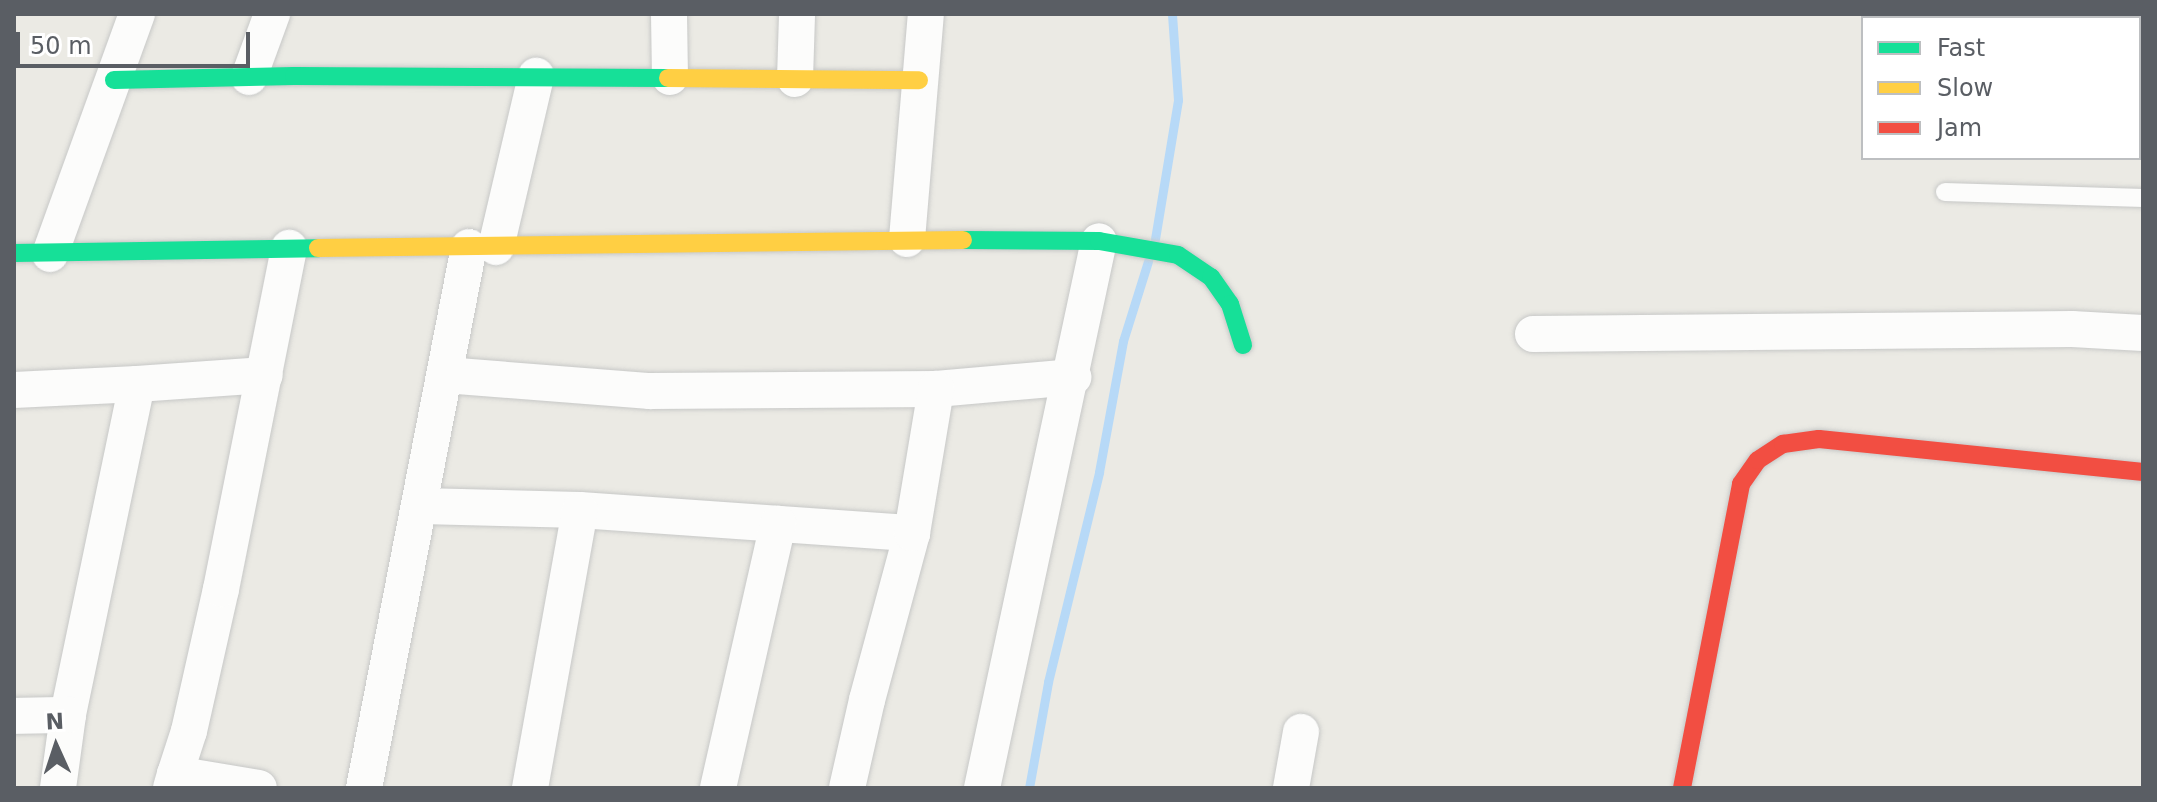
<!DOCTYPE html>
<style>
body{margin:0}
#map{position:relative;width:2157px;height:802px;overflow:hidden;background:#ebeae4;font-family:"DejaVu Sans",sans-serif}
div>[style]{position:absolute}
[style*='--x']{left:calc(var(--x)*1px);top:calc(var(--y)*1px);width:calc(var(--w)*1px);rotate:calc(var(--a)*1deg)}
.stream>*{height:9px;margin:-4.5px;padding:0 4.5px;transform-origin:4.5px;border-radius:4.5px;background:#b7d9f7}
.roads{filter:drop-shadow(0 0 2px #c7c8c7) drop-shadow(0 0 2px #c7c8c7)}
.lane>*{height:18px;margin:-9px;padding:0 9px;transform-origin:9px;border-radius:9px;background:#fcfcfb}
.street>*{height:36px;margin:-18px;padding:0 18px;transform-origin:18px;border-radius:18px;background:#fcfcfb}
.fast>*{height:18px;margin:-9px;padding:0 9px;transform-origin:9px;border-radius:9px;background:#16e098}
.slow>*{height:18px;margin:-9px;padding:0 9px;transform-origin:9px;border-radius:9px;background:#ffcf43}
.jam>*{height:18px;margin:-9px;padding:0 9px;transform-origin:9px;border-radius:9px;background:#f24e42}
span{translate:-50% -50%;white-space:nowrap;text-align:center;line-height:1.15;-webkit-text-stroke:8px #fff;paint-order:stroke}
.frame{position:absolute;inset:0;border:16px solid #5a5e64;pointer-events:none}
.legend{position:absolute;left:1861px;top:16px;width:280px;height:144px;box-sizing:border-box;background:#fff;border:2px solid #bdbfc1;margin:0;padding:10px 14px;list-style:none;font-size:24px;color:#5a5e64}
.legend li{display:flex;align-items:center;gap:16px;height:40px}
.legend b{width:40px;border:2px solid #bdbfc1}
.north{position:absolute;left:16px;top:706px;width:80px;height:80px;-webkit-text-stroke:6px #fff;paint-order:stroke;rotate:357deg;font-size:22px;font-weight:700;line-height:32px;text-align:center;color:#5a5e64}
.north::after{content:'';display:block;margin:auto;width:28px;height:36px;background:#5a5e64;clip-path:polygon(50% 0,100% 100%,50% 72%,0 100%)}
.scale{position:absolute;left:16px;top:32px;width:234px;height:36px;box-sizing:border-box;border:4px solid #5a5e64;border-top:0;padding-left:10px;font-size:24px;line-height:28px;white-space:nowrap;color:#5a5e64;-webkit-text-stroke:6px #fff;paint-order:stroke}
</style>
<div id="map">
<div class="stream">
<i style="--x:1155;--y:239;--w:141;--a:-80.6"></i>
<i style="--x:1178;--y:100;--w:86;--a:-94"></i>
<i style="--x:1029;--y:788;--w:108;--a:-79.8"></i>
<i style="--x:1048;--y:682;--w:216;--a:-76.3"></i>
<i style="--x:1099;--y:472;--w:133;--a:-79.6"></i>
<i style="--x:1123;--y:341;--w:84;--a:-72.6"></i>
</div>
<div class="roads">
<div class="lane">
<i style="--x:1945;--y:192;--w:198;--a:1.7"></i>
</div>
<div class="street">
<i style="--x:669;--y:14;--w:63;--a:89.1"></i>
<i style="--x:249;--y:77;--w:67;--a:-69.9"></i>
<i style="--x:795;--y:79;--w:65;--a:-88.2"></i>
<i style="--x:907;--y:239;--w:226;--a:-85.2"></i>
<i style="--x:496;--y:247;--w:176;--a:-76.8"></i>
<i style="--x:50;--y:254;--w:255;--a:-70.1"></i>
<i style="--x:1533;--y:334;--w:539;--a:-0.53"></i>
<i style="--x:2072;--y:329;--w:71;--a:3.2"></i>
<i style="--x:445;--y:375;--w:206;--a:4.5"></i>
<i style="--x:650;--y:391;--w:286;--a:-0.4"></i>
<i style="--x:936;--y:389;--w:138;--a:-5"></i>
<i style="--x:137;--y:384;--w:128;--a:-4"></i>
<i style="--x:14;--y:390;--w:123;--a:-2.8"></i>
<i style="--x:137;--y:384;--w:338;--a:101.8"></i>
<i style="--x:68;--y:715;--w:74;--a:97.8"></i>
<i style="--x:421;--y:506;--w:159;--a:1.4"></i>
<i style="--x:580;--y:510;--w:333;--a:4"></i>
<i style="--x:14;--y:716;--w:54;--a:-1.1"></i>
<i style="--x:175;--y:774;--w:45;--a:-72"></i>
<i style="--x:189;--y:731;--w:146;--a:-77.3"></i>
<i style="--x:221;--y:589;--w:348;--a:-78.7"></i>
<i style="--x:171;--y:788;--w:15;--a:-74"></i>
<i style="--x:175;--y:774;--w:85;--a:9.5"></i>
<i style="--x:364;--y:788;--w:551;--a:-79.02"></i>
<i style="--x:530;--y:788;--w:282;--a:-79.8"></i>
<i style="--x:718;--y:788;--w:271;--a:-77.2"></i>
<i style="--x:847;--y:788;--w:90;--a:-77.2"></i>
<i style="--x:867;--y:700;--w:173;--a:-74.9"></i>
<i style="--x:912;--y:533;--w:146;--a:-80.5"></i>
<i style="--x:982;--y:788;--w:559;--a:-77.93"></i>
<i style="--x:1291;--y:788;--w:57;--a:-79.9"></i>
</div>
<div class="fast">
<i style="--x:114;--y:80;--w:180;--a:-1.3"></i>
<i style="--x:294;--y:76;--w:374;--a:0.3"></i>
<i style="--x:963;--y:240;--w:136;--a:0.4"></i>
<i style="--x:1099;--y:241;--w:80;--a:10"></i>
<i style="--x:1178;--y:255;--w:40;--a:34"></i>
<i style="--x:1211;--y:277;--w:33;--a:55"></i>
<i style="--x:1230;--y:304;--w:43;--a:72.4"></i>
<i style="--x:14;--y:253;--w:304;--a:-0.9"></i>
</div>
<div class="slow">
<i style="--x:668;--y:78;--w:251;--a:0.5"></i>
<i style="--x:318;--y:248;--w:645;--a:-0.71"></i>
</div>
<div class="jam">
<i style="--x:1682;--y:788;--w:310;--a:-79"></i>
<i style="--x:1741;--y:484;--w:29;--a:-55"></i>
<i style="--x:1758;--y:460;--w:30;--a:-33"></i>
<i style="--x:1783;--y:444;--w:36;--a:-8"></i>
<i style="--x:1819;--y:439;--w:326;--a:5.8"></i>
</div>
</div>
<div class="frame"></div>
<ul class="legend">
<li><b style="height:10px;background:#16e098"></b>Fast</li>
<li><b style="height:10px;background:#ffcf43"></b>Slow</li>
<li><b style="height:10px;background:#f24e42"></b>Jam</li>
</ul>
<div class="north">N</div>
<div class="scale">50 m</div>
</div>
